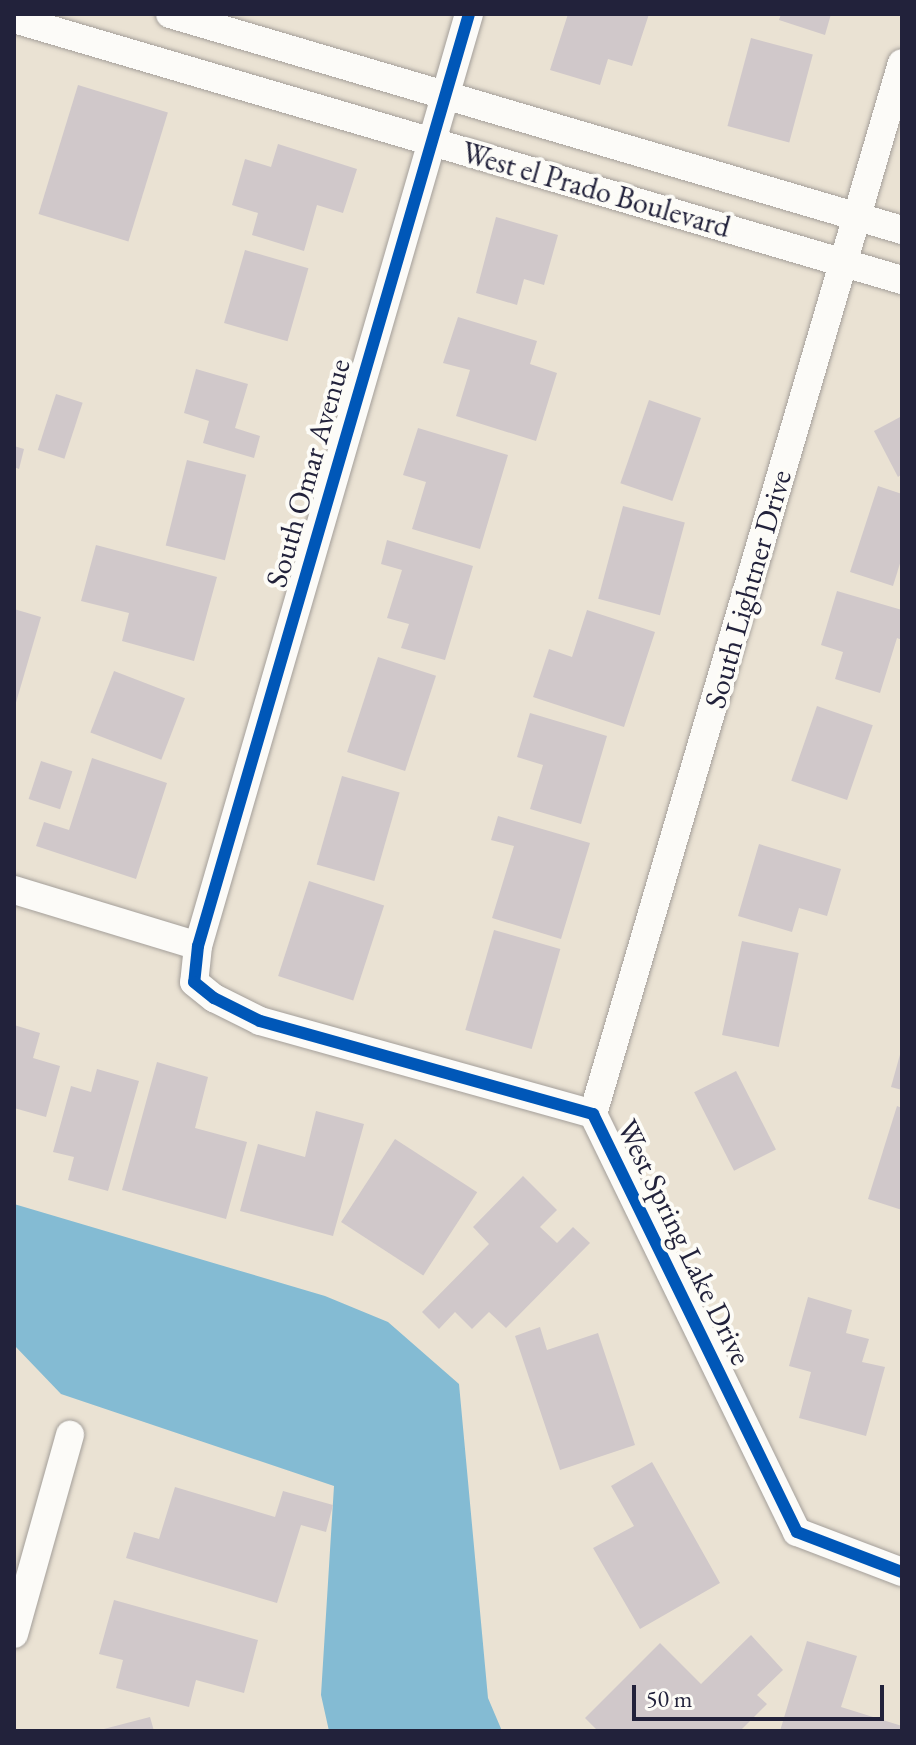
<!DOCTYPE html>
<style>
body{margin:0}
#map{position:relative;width:916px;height:1745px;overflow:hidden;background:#eae2d3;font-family:"EB Garamond",serif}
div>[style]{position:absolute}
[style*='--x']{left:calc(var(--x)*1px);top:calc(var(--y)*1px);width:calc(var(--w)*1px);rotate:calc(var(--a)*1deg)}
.water>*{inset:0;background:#84bbd3}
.building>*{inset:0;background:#d0c8ca;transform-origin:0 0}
.roads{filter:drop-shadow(0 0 2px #a49f9a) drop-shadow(0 0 2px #a49f9a)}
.street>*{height:28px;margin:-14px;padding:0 14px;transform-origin:14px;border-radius:14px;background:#fcfbf8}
.cycleway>*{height:12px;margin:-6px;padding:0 6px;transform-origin:6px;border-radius:6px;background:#0057b8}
span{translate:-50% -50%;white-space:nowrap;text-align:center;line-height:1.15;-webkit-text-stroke:8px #fdfcf7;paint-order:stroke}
.street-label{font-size:30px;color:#22223b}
.frame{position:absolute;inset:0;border:16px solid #22223b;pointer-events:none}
.scale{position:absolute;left:632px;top:1685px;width:252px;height:36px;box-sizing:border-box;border:4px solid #22223b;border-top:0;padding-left:10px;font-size:24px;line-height:28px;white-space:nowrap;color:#22223b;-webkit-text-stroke:6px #fdfcf7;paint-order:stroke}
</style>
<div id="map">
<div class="water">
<i style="clip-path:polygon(14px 1204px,325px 1296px,388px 1322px,459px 1384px,488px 1698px,502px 1731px,329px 1731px,321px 1695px,334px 1486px,61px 1394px,14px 1345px)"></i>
</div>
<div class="building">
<i style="clip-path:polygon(568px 14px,649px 14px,632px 66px,608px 59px,600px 85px,550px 70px)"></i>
<i style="clip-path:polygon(781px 14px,831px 14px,825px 35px,779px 20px)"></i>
<i style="left:751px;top:38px;width:64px;height:91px;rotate:15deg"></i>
<i style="left:78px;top:85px;width:94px;height:135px;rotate:17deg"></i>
<i style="clip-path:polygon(278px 144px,357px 169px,343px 213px,317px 205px,304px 251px,252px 235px,258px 213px,232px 205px,245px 159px,271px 167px)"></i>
<i style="clip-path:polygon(496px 217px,558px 235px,544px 285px,524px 279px,517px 305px,476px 293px)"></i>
<i style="left:245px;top:250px;width:66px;height:76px;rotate:16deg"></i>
<i style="clip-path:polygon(458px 317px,537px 341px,530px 364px,557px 373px,536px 441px,456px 416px,470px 370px,443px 363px)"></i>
<i style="clip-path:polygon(196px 369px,248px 384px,235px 428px,260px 436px,254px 458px,203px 443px,209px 421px,184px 413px)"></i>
<i style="left:56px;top:394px;width:28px;height:59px;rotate:18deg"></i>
<i style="left:649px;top:400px;width:55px;height:88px;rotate:19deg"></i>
<i style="clip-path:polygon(902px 416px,902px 474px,898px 477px,874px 431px)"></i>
<i style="clip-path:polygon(418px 428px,508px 455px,480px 549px,412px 529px,426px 482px,403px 475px)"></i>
<i style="clip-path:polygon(14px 446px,24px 449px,19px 469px,14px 467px)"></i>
<i style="left:187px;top:460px;width:61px;height:88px;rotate:14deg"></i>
<i style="clip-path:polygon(878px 486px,902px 494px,902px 557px,893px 586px,850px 572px)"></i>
<i style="left:623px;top:506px;width:64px;height:96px;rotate:15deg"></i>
<i style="clip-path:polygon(387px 540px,473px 566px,445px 660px,401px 648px,409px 624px,387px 618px,402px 570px,381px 564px)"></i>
<i style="clip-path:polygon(96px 545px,217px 577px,194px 661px,122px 641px,129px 613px,81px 601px)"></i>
<i style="clip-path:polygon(837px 591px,902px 610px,902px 640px,897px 638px,880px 693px,835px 679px,843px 652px,821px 645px)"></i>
<i style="clip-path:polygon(14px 609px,41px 617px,15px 706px,14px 705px)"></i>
<i style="clip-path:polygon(587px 610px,655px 632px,624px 727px,533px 697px,549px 649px,572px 657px)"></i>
<i style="left:378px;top:657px;width:61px;height:100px;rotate:18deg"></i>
<i style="left:114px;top:671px;width:76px;height:66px;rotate:21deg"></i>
<i style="left:817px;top:706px;width:59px;height:79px;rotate:19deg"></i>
<i style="clip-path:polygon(530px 713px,607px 736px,581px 824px,530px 809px,543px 765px,517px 757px)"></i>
<i style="clip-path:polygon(92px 758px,167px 783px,136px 879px,36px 846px,44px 822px,69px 830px)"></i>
<i style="left:41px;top:761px;width:33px;height:40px;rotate:18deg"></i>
<i style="left:342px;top:776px;width:60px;height:92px;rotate:16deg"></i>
<i style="clip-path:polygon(498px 816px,590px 843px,561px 939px,492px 918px,514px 846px,491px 840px)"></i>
<i style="clip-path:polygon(759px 844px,841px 869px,827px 916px,799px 908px,792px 932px,738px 916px)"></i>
<i style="left:309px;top:881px;width:79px;height:100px;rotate:18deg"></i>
<i style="left:494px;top:930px;width:69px;height:104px;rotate:16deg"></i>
<i style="left:742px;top:941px;width:58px;height:96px;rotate:12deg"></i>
<i style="clip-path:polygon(14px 1025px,40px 1033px,33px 1058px,60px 1066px,46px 1117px,14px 1108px)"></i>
<i style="clip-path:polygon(901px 1051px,902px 1051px,902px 1090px,891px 1087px)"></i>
<i style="clip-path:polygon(157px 1062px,208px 1077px,195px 1128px,247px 1142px,226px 1219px,122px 1190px)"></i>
<i style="clip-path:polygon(97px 1069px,139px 1081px,108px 1191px,68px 1180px,74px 1157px,53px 1152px,71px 1086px,91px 1092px)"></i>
<i style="left:736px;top:1071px;width:88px;height:47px;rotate:63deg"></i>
<i style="clip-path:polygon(897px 1106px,902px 1108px,902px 1210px,868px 1199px)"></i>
<i style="clip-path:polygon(316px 1111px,364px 1124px,333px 1236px,240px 1211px,258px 1144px,305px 1157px)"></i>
<i style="left:395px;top:1139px;width:98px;height:99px;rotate:33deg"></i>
<i style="clip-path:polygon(523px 1176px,557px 1210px,540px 1227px,557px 1243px,573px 1227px,590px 1243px,506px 1328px,489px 1312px,472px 1329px,455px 1312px,439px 1329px,422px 1312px,489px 1244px,473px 1227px)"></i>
<i style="clip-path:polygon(808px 1297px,852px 1310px,846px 1333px,869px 1339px,862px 1362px,885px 1367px,866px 1436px,799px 1418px,811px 1372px,789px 1366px)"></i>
<i style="clip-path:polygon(540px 1327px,547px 1350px,598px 1333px,635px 1445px,560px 1470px,515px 1336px)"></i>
<i style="clip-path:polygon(652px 1462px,720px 1583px,640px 1629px,593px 1548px,634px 1526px,611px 1486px)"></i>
<i style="clip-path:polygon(175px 1487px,275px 1517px,283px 1491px,333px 1505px,326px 1532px,301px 1525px,277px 1603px,126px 1558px,134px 1532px,159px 1539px)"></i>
<i style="clip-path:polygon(114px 1600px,258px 1640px,244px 1693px,196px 1680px,189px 1707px,116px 1688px,123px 1660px,99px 1654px)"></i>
<i style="clip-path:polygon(751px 1635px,783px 1670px,757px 1695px,767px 1704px,740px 1731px,598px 1731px,585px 1718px,660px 1643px,701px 1684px)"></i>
<i style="clip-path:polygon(807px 1641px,857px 1656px,841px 1707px,902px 1726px,902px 1731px,780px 1731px)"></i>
<i style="clip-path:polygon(150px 1717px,154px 1731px,101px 1731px,100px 1730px)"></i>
</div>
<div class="roads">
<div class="street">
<i style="--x:170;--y:14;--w:763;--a:16.44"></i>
<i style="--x:469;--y:14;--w:971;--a:106.21"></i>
<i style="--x:198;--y:946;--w:36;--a:96"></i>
<i style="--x:194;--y:982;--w:26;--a:39"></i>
<i style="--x:214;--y:998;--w:51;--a:26.6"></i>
<i style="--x:260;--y:1021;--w:346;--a:15.6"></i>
<i style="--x:593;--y:1114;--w:465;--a:64"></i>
<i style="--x:797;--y:1532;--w:112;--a:20.9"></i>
<i style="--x:14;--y:19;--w:926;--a:16.38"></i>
<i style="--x:14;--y:890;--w:192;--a:16.9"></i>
<i style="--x:593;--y:1114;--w:1095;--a:-73.62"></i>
<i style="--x:14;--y:1634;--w:207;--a:-74.3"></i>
</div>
</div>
<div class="cycleway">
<i style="--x:469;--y:14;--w:971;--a:106.21"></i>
<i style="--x:198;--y:946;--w:36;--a:96"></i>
<i style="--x:194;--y:982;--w:26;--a:39"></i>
<i style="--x:214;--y:998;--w:51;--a:26.6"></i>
<i style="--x:260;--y:1021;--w:346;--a:15.6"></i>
<i style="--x:593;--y:1114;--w:465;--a:64"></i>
<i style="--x:797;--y:1532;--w:112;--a:20.9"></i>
</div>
<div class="street-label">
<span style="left:596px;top:190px;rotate:16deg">West el Prado Boulevard</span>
<span style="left:308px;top:473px;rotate:-74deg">South Omar Avenue</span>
<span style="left:748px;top:589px;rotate:-74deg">South Lightner Drive</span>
<span style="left:684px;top:1242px;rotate:64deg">West Spring Lake Drive</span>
</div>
<div class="frame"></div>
<div class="scale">50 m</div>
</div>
